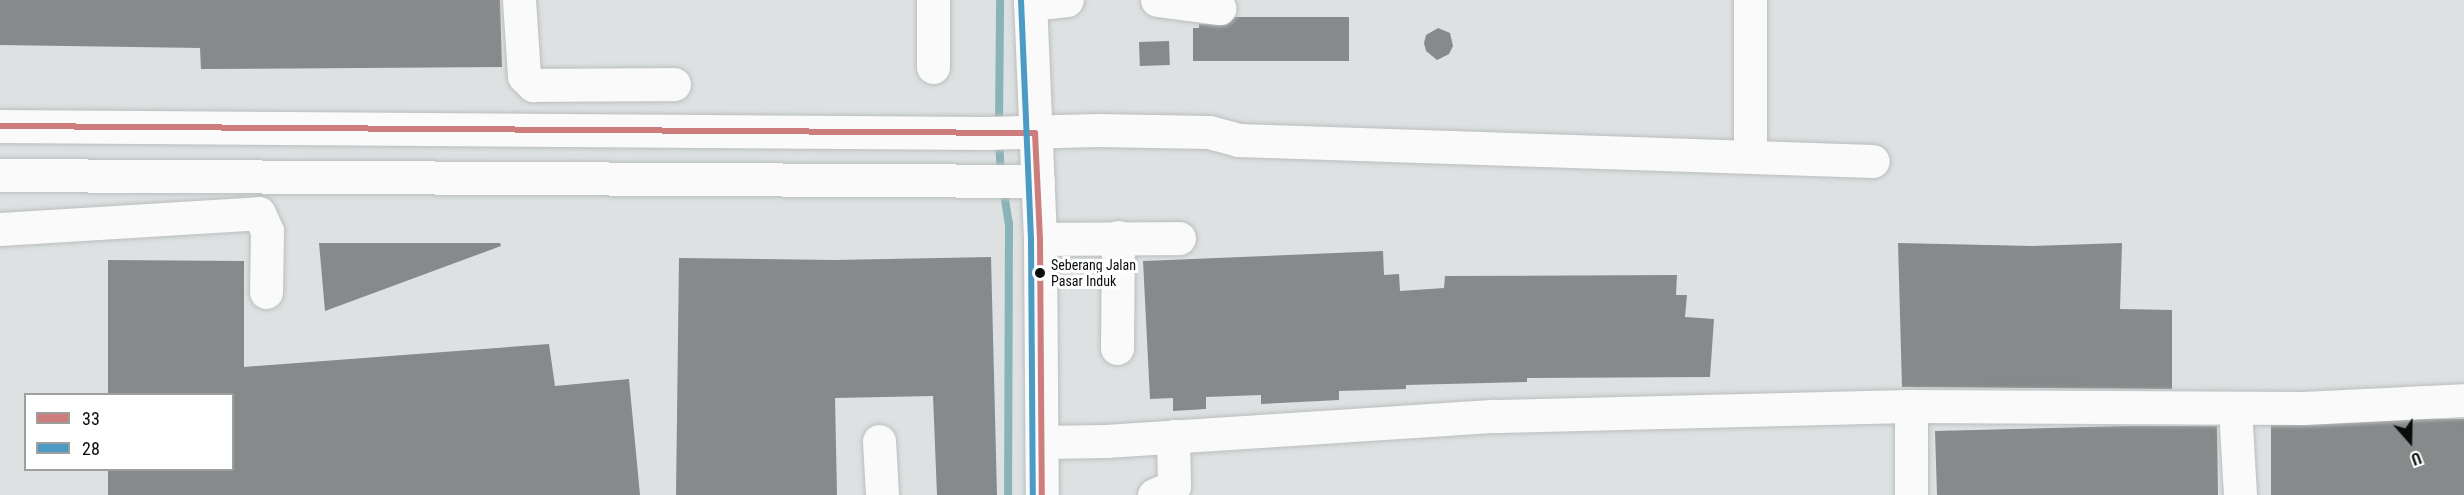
<!DOCTYPE html>
<style>
body{margin:0}
#map{position:relative;width:2464px;height:495px;overflow:hidden;background:#dde1e2;font-family:"Roboto Condensed",sans-serif}
div>[style]{position:absolute}
[style*='--x']{left:calc(var(--x)*1px);top:calc(var(--y)*1px);width:calc(var(--w)*1px);rotate:calc(var(--a)*1deg)}
.stream>*{height:8px;margin:-4px;padding:0 4px;transform-origin:4px;border-radius:4px;background:#8ab3b7}
.building>*{inset:0;background:#878a8b;transform-origin:0 0}
.roads{filter:drop-shadow(0 0 2px #bbbebe) drop-shadow(0 0 2px #bbbebe)}
.minor>*{height:33px;margin:-16.5px;padding:0 16.5px;transform-origin:16.5px;border-radius:16.5px;background:#fafafb}
.major>*{height:33px;margin:-16.5px;padding:0 16.5px;transform-origin:16.5px;border-radius:16.5px;background:#fafafb}
.bus-1>*{height:6px;margin:-3px;padding:0 3px;transform-origin:3px;border-radius:3px;background:#ce7d7d}
.bus-2>*{height:6px;margin:-3px;padding:0 3px;transform-origin:3px;border-radius:3px;background:#4c9bc4}
.dots>*{width:16px;height:16px;translate:-50% -50%;box-sizing:border-box;border:3px solid #fff;border-radius:50%}
span{translate:-50% -50%;white-space:nowrap;text-align:center;line-height:1.15;-webkit-text-stroke:6px #fff;paint-order:stroke}
.bus-label{font-size:14px;color:#0a0c0c}
.left{translate:0 -50%;text-align:left}
.legend{position:absolute;left:24px;top:393px;width:210px;height:78px;box-sizing:border-box;background:#fff;border:2px solid #9d9e9e;margin:0;padding:8px 10px;list-style:none;font-size:18px;color:#0a0c0c}
.legend li{display:flex;align-items:center;gap:12px;height:30px}
.legend b{width:30px;border:2px solid #9d9e9e}
.north{position:absolute;left:2380px;top:411px;width:60px;height:60px;-webkit-text-stroke:4px #fff;paint-order:stroke;rotate:160deg;font-size:16px;font-weight:700;line-height:24px;text-align:center;color:#0a0c0c}
.north::after{content:'';display:block;margin:auto;width:21px;height:27px;background:#0a0c0c;clip-path:polygon(50% 0,100% 100%,50% 72%,0 100%)}
</style>
<div id="map">
<div class="stream">
<i style="--x:999;--y:126;--w:126;--a:-89.5"></i>
<i style="--x:999;--y:139;--w:35;--a:87"></i>
<i style="--x:1003;--y:187;--w:36;--a:81"></i>
<i style="--x:1009;--y:223;--w:272;--a:90.2"></i>
</div>
<div class="building">
<i style="clip-path:polygon(0 0,500px 0,502px 67px,201px 69px,200px 48px,0 45px)"></i>
<i style="clip-path:polygon(1235px 17px,1349px 17px,1349px 61px,1193px 61px,1193px 28px,1199px 28px,1199px 24px,1226px 25px)"></i>
<i style="clip-path:polygon(1438px 28px,1450px 33px,1453px 46px,1449px 54px,1437px 60px,1426px 51px,1424px 43px,1426px 35px)"></i>
<i style="left:1169px;top:41px;width:24px;height:30px;rotate:88deg"></i>
<i style="clip-path:polygon(319px 243px,500px 243px,501px 246px,325px 311px)"></i>
<i style="clip-path:polygon(1898px 243px,2032px 246px,2122px 243px,2120px 309px,2172px 310px,2172px 389px,1902px 387px)"></i>
<i style="clip-path:polygon(1383px 251px,1384px 275px,1399px 274px,1400px 291px,1444px 288px,1445px 276px,1677px 275px,1676px 295px,1687px 295px,1685px 317px,1714px 319px,1710px 377px,1527px 378px,1527px 382px,1406px 385px,1406px 389px,1339px 391px,1339px 400px,1261px 404px,1261px 395px,1206px 397px,1206px 409px,1173px 411px,1173px 398px,1150px 399px,1143px 261px)"></i>
<i style="clip-path:polygon(991px 257px,997px 495px,937px 495px,933px 396px,835px 398px,837px 495px,676px 495px,679px 258px,835px 260px)"></i>
<i style="clip-path:polygon(108px 260px,244px 261px,244px 367px,549px 344px,555px 386px,629px 379px,640px 495px,108px 495px,108px 470px,232px 470px,232px 394px,108px 394px)"></i>
<i style="left:2464px;top:419px;width:76px;height:193px;rotate:90deg"></i>
<i style="clip-path:polygon(2124px 426px,2217px 426px,2218px 495px,1937px 495px,1935px 431px)"></i>
</div>
<div class="roads">
<div class="minor">
<i style="--x:519;--y:0;--w:76;--a:86.2"></i>
<i style="--x:524;--y:76;--w:13;--a:45"></i>
<i style="--x:533;--y:85;--w:141;--a:-0.4"></i>
<i style="--x:1157;--y:0;--w:63;--a:7.4"></i>
<i style="--x:1750;--y:0;--w:155;--a:90"></i>
<i style="--x:1030;--y:4;--w:37;--a:-6"></i>
<i style="--x:933;--y:67;--w:67;--a:-90"></i>
<i style="--x:0;--y:126;--w:985;--a:0.41"></i>
<i style="--x:985;--y:133;--w:112;--a:-1.5"></i>
<i style="--x:1097;--y:130;--w:112;--a:1"></i>
<i style="--x:1209;--y:132;--w:30;--a:15"></i>
<i style="--x:1238;--y:140;--w:635;--a:1.89"></i>
<i style="--x:0;--y:175;--w:1038;--a:0.33"></i>
<i style="--x:0;--y:229;--w:259;--a:-3.5"></i>
<i style="--x:259;--y:213;--w:20;--a:66"></i>
<i style="--x:267;--y:231;--w:61;--a:90.9"></i>
<i style="--x:1040;--y:239;--w:139;--a:-0.4"></i>
<i style="--x:1117;--y:348;--w:111;--a:-89.5"></i>
<i style="--x:1911;--y:406;--w:392;--a:0.3"></i>
<i style="--x:2303;--y:408;--w:161;--a:-2.8"></i>
<i style="--x:2235;--y:408;--w:87;--a:86.7"></i>
<i style="--x:879;--y:441;--w:54;--a:86.8"></i>
<i style="--x:1042;--y:442;--w:64;--a:-0.9"></i>
<i style="--x:1106;--y:441;--w:390;--a:-3.7"></i>
<i style="--x:1495;--y:416;--w:416;--a:-1.4"></i>
<i style="--x:1911;--y:406;--w:89;--a:90"></i>
<i style="--x:1154;--y:495;--w:22;--a:-24"></i>
<i style="--x:1174;--y:486;--w:50;--a:-91.1"></i>
</div>
<div class="major">
<i style="--x:1030;--y:0;--w:239;--a:87.6"></i>
<i style="--x:1040;--y:239;--w:256;--a:89.6"></i>
</div>
</div>
<div class="bus-1">
<i style="--x:0;--y:126;--w:1035;--a:0.39"></i>
<i style="--x:1035;--y:133;--w:106;--a:87.3"></i>
<i style="--x:1040;--y:239;--w:256;--a:89.6"></i>
</div>
<div class="bus-2">
<i style="--x:1021;--y:0;--w:239;--a:87.6"></i>
<i style="--x:1031;--y:239;--w:256;--a:89.6"></i>
</div>
<div class="dots">
<i style="left:1040px;top:273px;background:#0a0c0c"></i>
</div>
<div class="bus-label">
<span class="left" style="left:1051px;top:273px">Seberang Jalan<br>Pasar Induk</span>
</div>
<ul class="legend">
<li><b style="height:8px;background:#ce7d7d"></b>33</li>
<li><b style="height:8px;background:#4c9bc4"></b>28</li>
</ul>
<div class="north">U</div>
</div>
